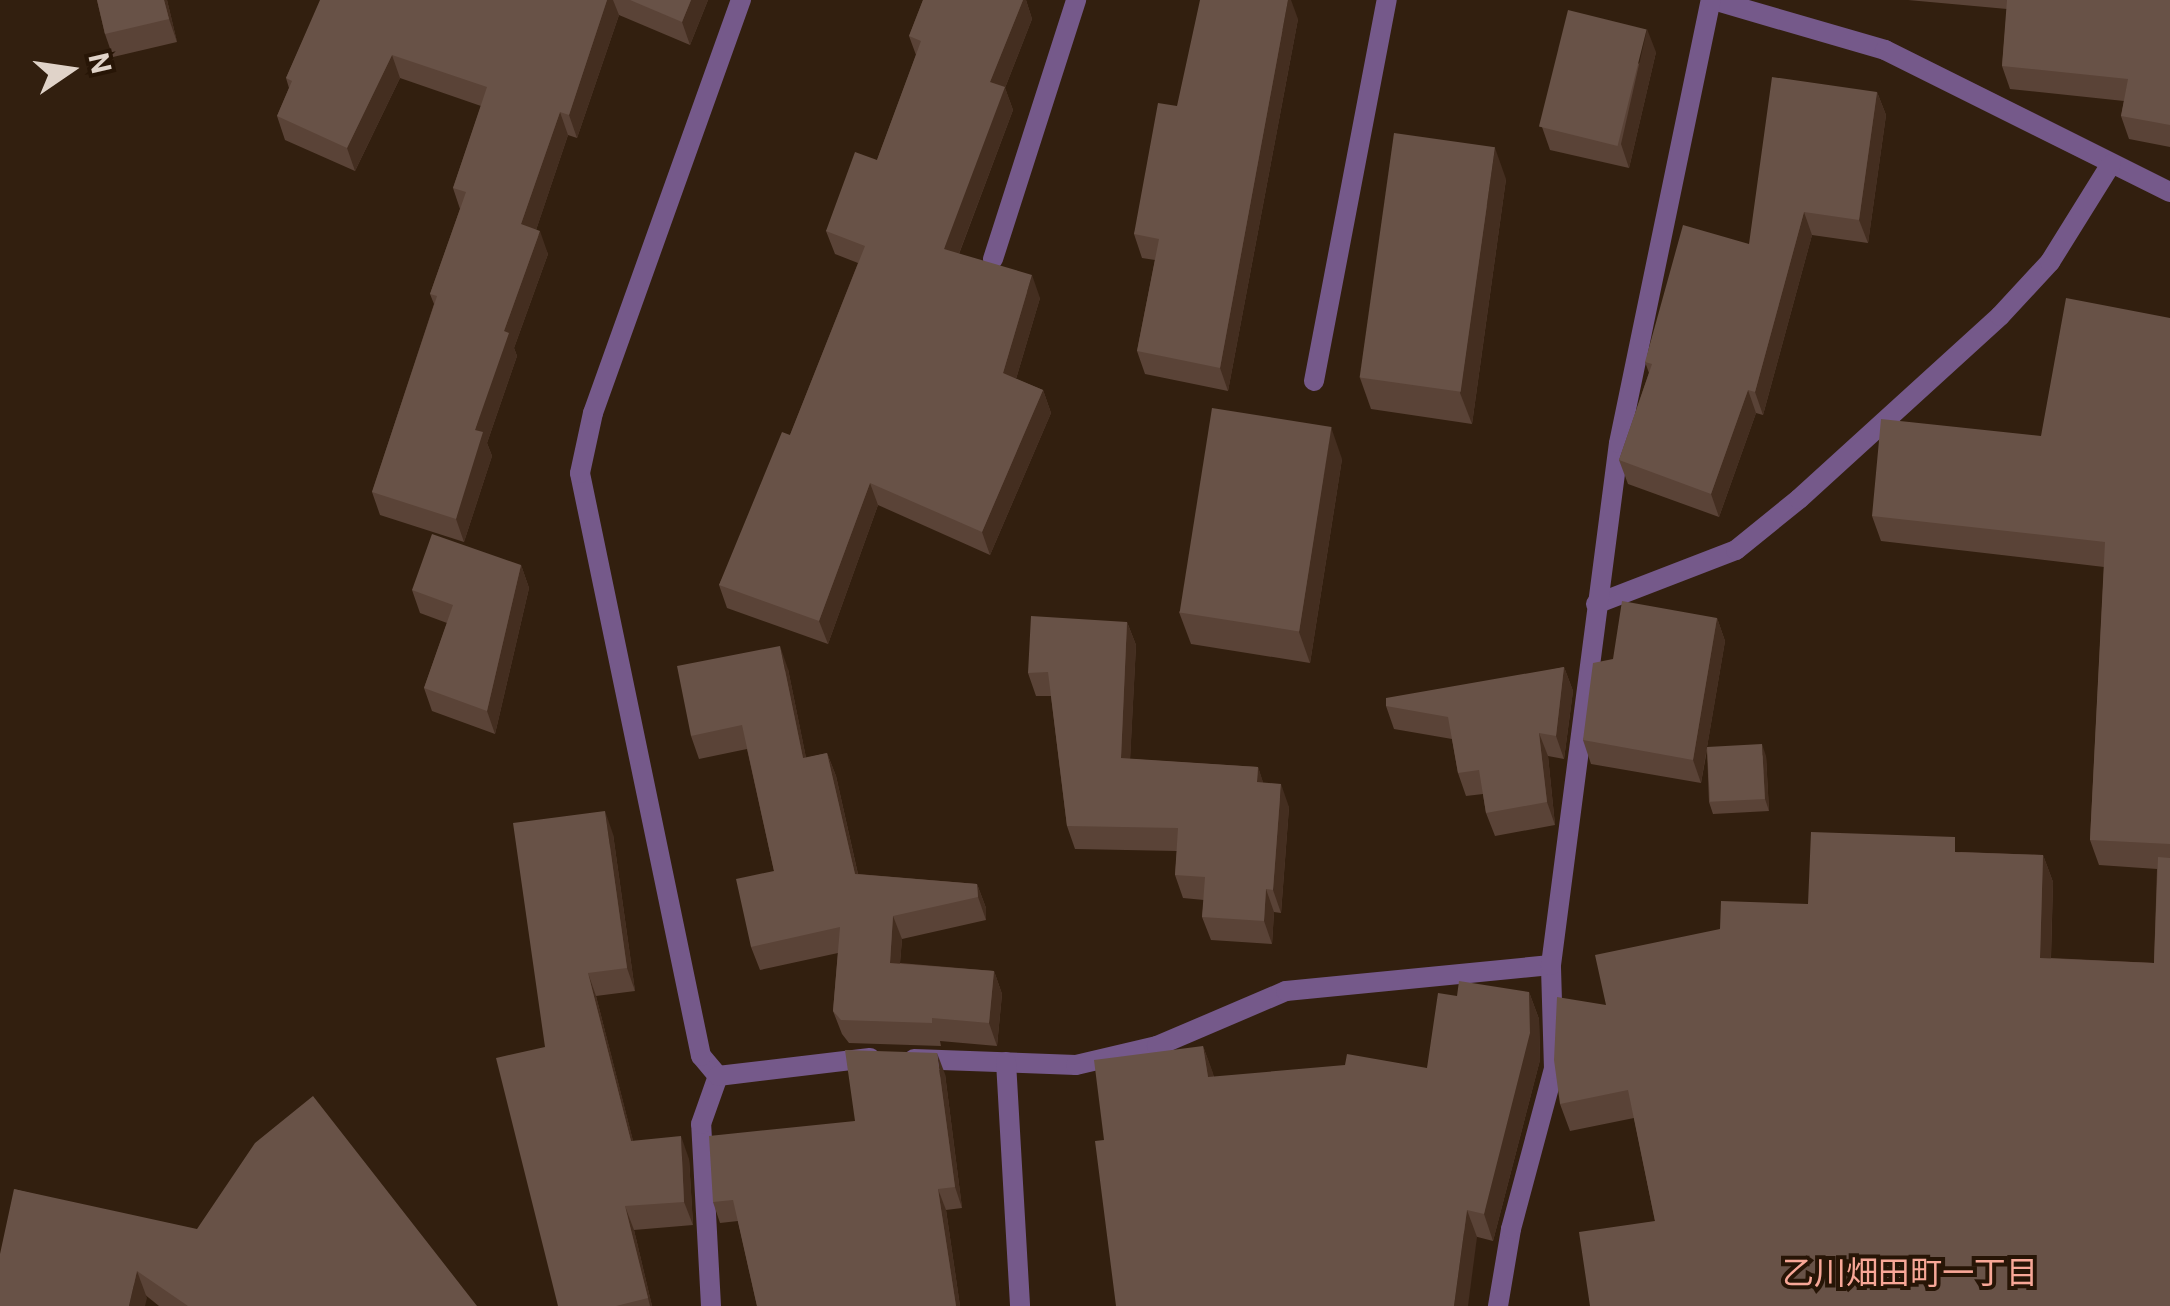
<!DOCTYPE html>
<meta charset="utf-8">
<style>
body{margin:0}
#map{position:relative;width:2170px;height:1306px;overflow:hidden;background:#321f0f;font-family:Roboto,"Noto Sans JP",sans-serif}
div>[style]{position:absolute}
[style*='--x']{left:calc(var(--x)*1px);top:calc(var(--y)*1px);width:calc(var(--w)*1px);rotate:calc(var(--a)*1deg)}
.minor>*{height:20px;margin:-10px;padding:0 10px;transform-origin:10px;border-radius:10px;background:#75598a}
.wall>*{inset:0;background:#5a4337}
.shaded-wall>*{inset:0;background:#442e20}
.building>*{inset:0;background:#685247;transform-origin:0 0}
span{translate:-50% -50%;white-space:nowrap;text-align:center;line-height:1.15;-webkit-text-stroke:8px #271506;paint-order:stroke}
.neighbourhood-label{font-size:32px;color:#f8a797}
.north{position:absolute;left:20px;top:20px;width:100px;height:100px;-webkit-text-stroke:8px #271506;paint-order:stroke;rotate:77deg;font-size:28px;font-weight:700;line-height:40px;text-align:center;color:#e0d3c9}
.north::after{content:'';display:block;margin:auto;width:35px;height:45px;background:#e0d3c9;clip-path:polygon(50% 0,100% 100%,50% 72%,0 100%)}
</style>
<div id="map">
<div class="minor">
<i style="--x:1713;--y:0;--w:179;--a:16.2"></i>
<i style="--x:1885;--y:50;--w:318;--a:26.5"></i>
<i style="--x:993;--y:259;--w:272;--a:-72.2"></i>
<i style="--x:1314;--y:381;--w:388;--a:-79.2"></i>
<i style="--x:1596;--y:604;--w:150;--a:-21.1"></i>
<i style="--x:1736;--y:550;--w:81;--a:-39"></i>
<i style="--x:1799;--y:499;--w:272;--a:-42.3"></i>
<i style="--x:2000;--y:316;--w:74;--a:-47.2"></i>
<i style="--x:2050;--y:262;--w:115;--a:-58.1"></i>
<i style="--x:914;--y:1059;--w:162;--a:2.1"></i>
<i style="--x:1076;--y:1065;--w:83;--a:-13.2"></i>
<i style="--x:1157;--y:1046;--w:140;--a:-23.1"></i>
<i style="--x:1286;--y:991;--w:266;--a:-5.6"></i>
<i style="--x:1006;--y:1062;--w:244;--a:86.7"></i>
<i style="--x:718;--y:1076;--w:26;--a:-130"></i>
<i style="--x:701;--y:1056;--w:595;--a:-101.73"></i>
<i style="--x:580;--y:473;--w:61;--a:-77.8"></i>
<i style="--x:593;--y:413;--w:439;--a:-70.3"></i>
<i style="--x:711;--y:1306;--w:182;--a:-93.1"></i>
<i style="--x:701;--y:1124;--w:51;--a:-70.5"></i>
<i style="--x:718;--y:1076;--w:153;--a:-6.8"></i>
<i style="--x:1498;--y:1306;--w:78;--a:-80.4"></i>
<i style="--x:1511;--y:1229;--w:166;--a:-75"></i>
<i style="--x:1554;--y:1069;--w:104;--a:-91.7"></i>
<i style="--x:1551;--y:965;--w:526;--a:-82.58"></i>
<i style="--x:1619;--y:443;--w:452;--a:-78.3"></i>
</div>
<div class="wall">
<i style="clip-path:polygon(97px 0,167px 0,177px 42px,113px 57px,105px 34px)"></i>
<i style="clip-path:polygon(321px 0,708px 0,690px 45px,619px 15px,577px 138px,568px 135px,536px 230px,548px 254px,514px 348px,517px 356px,487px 443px,492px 456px,464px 542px,380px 515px,372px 492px,434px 304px,430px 294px,460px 209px,453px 188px,481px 106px,400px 78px,355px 171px,285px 140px,277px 116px,289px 88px,286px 78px)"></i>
<i style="clip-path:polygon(923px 0,1026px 0,1032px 19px,1005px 88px,1013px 110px,959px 254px,1040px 298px,1016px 379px,1043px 390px,1051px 413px,990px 555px,878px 505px,828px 644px,727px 608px,719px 585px,790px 435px,858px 263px,835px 254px,826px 231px,877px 160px,916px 55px,909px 36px)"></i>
<i style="clip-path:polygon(1908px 0,2170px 0,2170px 147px,2129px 139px,2121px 116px,2124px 101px,2010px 89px,2002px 66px,2007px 9px)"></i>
<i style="clip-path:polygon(1298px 19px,1228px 391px,1145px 374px,1137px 351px,1155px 260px,1142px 258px,1134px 234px,1177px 106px)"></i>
<i style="clip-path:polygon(1656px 52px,1629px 168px,1550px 150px,1542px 127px)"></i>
<i style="clip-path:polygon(1877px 92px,1886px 115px,1868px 243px,1812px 235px,1763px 415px,1756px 413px,1719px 517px,1628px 484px,1619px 460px,1649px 373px,1645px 362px,1749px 244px)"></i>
<i style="clip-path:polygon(1506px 179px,1472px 424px,1371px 409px,1360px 378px)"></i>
<i style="clip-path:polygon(2170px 318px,2170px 1306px,1655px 1221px,1634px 1118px,1570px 1131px,1560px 1104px,1606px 1005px,1720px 929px,1808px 904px,1961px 852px,2043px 855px,2053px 882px,2051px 958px,2154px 963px,2157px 869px,2099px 865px,2090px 840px,2104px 567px,1881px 541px,1872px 516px,2041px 436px)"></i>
<i style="clip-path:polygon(1342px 459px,1310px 663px,1191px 644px,1179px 612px)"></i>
<i style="clip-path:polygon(521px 565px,529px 588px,495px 734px,432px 711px,424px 688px,447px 623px,420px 613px,412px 590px)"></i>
<i style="clip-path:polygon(1717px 618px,1725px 641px,1707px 747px,1766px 756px,1769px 811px,1713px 814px,1709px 802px,1707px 750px,1701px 783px,1591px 764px,1583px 740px,1613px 659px)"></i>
<i style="clip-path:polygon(1127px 622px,1136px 645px,1130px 759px,1258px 767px,1263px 783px,1289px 807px,1281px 913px,1274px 912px,1272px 944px,1211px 940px,1202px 917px,1204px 900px,1183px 898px,1175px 875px,1177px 851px,1075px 849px,1067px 826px,1051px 696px,1036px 696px,1028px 673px)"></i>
<i style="clip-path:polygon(1564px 667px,1573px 691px,1564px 759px,1548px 756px,1555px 825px,1495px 836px,1486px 813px,1483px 794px,1466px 796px,1458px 773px,1452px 739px,1394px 729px,1386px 706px)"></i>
<i style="clip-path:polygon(788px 669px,806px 758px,827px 753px,836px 776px,858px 874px,977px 884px,986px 908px,986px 920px,902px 939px,900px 963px,994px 971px,1002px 994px,997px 1046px,940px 1041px,941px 1046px,849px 1043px,842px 1034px,833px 1011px,838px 953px,760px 970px,751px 947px,774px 871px,747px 749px,699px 759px,691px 736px)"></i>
<i style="clip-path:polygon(613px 834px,635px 991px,596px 996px,633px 1141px,689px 1159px,693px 1225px,634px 1230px,652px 1306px,558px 1306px,545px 1047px)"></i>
<i style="clip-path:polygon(1529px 992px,1539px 1019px,1540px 1060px,1493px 1241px,1104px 1140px,1203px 1046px,1214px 1077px,1427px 1068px,1457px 996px)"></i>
<i style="clip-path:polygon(945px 1074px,962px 1208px,946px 1210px,960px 1306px,757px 1306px,738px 1221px,720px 1223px,713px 1202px,855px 1121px)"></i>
<i style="clip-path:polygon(14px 1189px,477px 1306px,159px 1306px)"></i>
</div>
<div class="shaded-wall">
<i style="clip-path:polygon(164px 0,167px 0,177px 42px,169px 19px)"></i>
<i style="clip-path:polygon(607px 0,613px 0,619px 15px,577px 138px,569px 115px)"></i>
<i style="clip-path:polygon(691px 0,708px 0,690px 45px,682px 22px)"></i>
<i style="clip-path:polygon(1023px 0,1026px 0,1032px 19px,1005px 88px,1013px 110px,952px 272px,944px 249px,990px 82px)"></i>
<i style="clip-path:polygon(1288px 0,1291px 0,1298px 19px,1228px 391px,1220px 368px)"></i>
<i style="clip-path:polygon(1647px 29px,1656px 52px,1629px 168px,1621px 144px)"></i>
<i style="clip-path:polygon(392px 55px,400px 78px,355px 171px,347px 148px)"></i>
<i style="clip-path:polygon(1877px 92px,1886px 115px,1868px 243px,1859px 220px)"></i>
<i style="clip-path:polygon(560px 112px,568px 135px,530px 248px,521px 224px)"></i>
<i style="clip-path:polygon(1495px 148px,1506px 179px,1472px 424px,1460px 393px)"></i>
<i style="clip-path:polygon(1804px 212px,1812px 235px,1763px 415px,1755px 392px)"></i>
<i style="clip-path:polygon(540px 231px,548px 254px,514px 348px,517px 356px,487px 443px,492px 456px,464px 542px,456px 519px,475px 430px,504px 331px)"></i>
<i style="clip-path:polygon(1032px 275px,1040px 298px,1011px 396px,1003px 373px)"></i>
<i style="clip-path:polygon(1043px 390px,1051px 413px,990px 555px,982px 532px)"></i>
<i style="clip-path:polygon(1748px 390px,1756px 413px,1719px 517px,1711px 494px)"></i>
<i style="clip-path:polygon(1331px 427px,1342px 459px,1310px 663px,1299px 632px)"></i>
<i style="clip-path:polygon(870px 483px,878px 505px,828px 644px,819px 621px)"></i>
<i style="clip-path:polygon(521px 565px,529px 588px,495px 734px,487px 711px)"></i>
<i style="clip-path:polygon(1717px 618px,1725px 641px,1701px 783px,1693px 760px)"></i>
<i style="clip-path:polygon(1127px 622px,1136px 645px,1129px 782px,1121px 758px)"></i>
<i style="clip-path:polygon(780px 646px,788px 669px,811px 782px,803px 758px)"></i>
<i style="clip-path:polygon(1564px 667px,1573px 691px,1564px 759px,1556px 736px)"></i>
<i style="clip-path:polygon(1539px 733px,1548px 756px,1555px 825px,1547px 802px)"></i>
<i style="clip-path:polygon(1762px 744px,1766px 756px,1769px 811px,1765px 799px)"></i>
<i style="clip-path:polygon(827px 753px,836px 776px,863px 897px,855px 874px)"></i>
<i style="clip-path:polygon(1258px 767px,1266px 791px,1257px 782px)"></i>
<i style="clip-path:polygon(1281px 784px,1289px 807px,1281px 913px,1273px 890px)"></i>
<i style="clip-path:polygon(605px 811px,613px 834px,635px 991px,627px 968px)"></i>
<i style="clip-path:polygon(2043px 855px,2053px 882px,2050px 985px,2040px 958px)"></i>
<i style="clip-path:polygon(977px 884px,986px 908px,986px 920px,978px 897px)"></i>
<i style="clip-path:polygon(1266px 889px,1274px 912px,1272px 944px,1264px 921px)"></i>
<i style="clip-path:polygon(893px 916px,902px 939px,898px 986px,890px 963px)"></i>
<i style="clip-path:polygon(994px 971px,1002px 994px,997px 1046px,989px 1023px)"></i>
<i style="clip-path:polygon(588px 973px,596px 996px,639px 1164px,631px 1141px)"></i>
<i style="clip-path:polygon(1529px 992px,1539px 1019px,1540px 1060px,1493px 1241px,1484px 1214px)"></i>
<i style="clip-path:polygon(1203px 1046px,1213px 1073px,1218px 1105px,1208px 1077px)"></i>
<i style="clip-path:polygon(937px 1053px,945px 1074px,962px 1208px,955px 1187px)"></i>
<i style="clip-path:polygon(681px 1136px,689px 1159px,693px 1225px,684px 1202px)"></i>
<i style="clip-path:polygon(938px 1189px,946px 1210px,960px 1306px,956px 1306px)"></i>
<i style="clip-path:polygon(625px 1206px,634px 1230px,652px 1306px,650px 1306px)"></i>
<i style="clip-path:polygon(1467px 1210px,1477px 1237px,1468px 1306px,1454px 1306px)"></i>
<i style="clip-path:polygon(137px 1271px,147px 1298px,145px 1306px,129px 1306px)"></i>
</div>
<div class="building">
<i style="clip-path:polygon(97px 0,164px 0,169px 19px,105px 34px)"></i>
<i style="clip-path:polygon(320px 0,607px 0,569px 115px,560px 112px,521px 224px,540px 231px,504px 331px,509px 333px,475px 430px,483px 432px,456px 519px,372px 492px,437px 296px,430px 294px,466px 192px,453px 188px,487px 87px,392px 55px,347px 148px,277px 116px,292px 81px,286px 78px)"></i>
<i style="clip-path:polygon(630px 0,691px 0,682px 22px)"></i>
<i style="clip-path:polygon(923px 0,1023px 0,990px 82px,1005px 87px,944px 249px,1032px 275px,1003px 373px,1043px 390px,982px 532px,870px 483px,819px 621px,719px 585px,782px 432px,790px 435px,865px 246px,826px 231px,855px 152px,877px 160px,921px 41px,909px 36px)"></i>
<i style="clip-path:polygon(1200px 0,1288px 0,1220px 368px,1137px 351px,1159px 239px,1134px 234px,1158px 103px,1177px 106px)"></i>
<i style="clip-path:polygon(2007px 0,2170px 0,2170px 125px,2121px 116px,2128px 79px,2002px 66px)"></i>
<i style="left:1568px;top:10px;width:81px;height:120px;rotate:14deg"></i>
<i style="clip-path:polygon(1772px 77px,1877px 92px,1859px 220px,1804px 212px,1755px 392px,1748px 390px,1711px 494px,1619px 460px,1652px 364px,1645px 362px,1683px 225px,1749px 244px)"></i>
<i style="left:1394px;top:133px;width:102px;height:247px;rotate:8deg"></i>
<i style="clip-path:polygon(2066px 298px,2170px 318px,2170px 844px,2090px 840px,2105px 542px,1872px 516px,1881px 419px,2041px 436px)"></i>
<i style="left:1212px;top:408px;width:121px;height:207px;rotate:9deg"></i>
<i style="clip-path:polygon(432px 534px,521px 565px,487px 711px,424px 688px,453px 605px,412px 590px)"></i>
<i style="clip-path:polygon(1622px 601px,1717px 618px,1693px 760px,1583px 740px,1593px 663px,1613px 659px)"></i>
<i style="clip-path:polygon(1031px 616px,1127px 622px,1121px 758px,1258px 767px,1257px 782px,1281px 784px,1273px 890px,1266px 889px,1264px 921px,1202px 917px,1205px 877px,1175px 875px,1178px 828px,1067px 826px,1048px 672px,1028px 673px)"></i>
<i style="clip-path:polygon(780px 646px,803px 758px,827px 753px,855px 874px,977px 884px,978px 897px,893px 916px,890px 963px,994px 971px,989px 1023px,932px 1018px,932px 1023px,841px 1020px,833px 1011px,840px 927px,751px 947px,736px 879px,774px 871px,742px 725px,691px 736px,677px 666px)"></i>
<i style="clip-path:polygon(1564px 667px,1556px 736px,1539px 733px,1547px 802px,1486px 813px,1479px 770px,1458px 773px,1448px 717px,1386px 706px,1386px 698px)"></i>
<i style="left:1762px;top:744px;width:55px;height:55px;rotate:87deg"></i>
<i style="clip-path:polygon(605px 811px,627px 968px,588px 973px,631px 1141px,681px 1136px,684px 1202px,625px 1206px,648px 1298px,616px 1306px,558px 1306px,496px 1058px,545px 1047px,513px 823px)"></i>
<i style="clip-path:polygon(1811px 832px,1955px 837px,1955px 852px,2043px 855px,2040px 958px,2154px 963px,2158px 857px,2170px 858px,2170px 1306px,1590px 1306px,1579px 1232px,1655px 1221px,1628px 1090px,1560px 1104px,1554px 1060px,1557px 997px,1606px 1005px,1595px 955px,1720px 929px,1721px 901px,1808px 904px)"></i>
<i style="clip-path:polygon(1459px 981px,1529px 992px,1530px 1033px,1484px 1214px,1467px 1210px,1454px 1306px,1116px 1306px,1095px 1141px,1104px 1140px,1094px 1060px,1203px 1046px,1208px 1077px,1345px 1065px,1347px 1054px,1427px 1068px,1438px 993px,1457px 996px)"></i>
<i style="clip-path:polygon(845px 1050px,937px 1053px,955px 1187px,938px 1189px,956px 1306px,757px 1306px,733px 1200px,713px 1202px,709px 1136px,855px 1121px)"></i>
<i style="clip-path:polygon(313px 1096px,477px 1306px,188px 1306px,137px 1271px,129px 1306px,0 1306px,0 1254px,14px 1189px,197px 1229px,255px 1143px)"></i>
</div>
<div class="neighbourhood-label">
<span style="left:1910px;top:1273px">乙川畑田町一丁目</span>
</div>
<div class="north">N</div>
</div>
